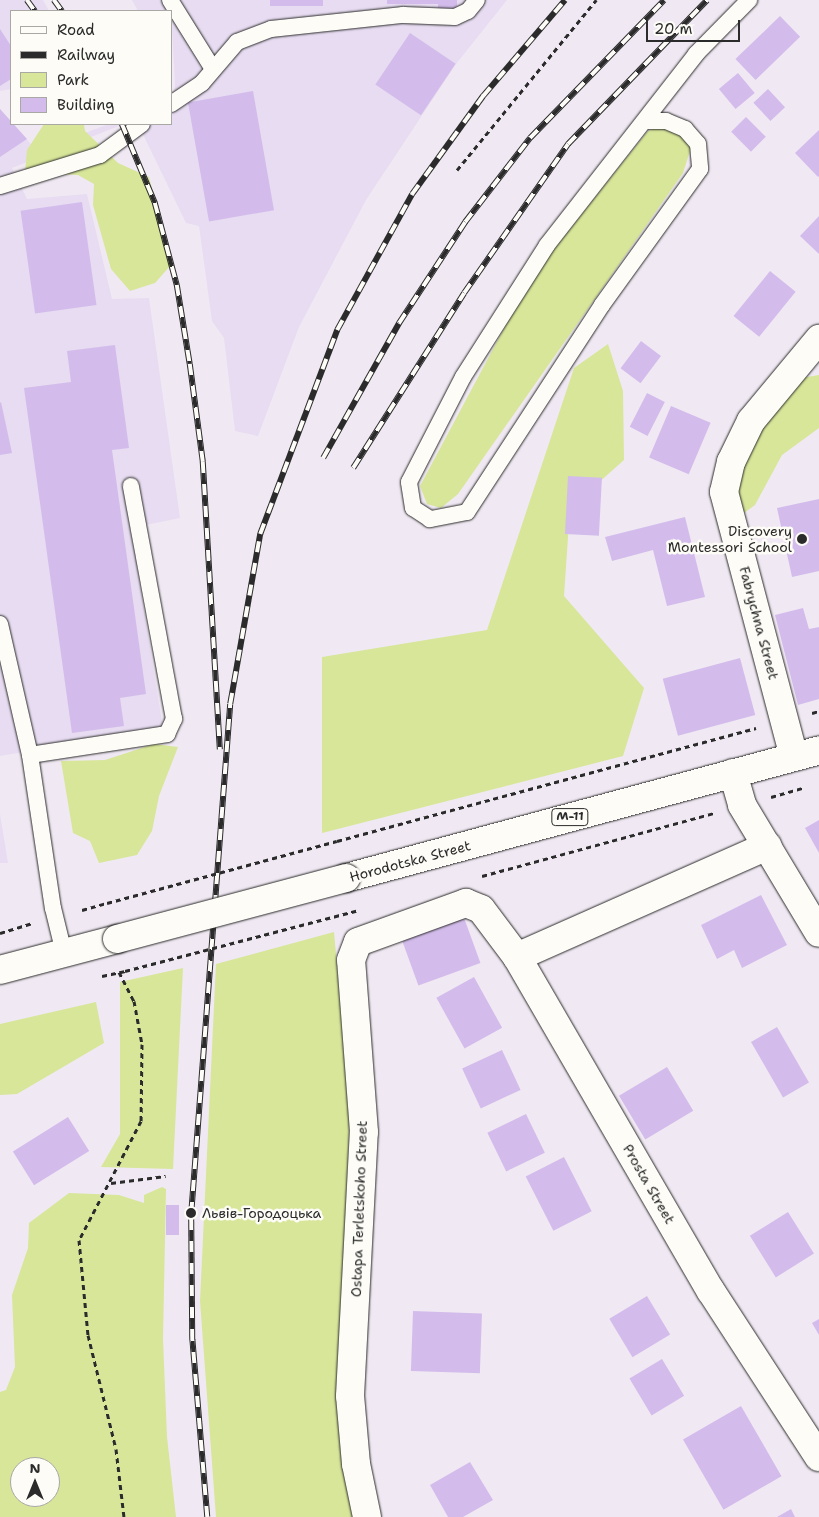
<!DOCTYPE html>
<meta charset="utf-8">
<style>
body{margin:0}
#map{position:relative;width:819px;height:1517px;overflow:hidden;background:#f0e9f3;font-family:"Shantell Sans",sans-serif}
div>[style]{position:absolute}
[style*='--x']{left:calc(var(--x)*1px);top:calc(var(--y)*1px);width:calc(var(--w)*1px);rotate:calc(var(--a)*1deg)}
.built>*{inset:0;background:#e7dcf1}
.green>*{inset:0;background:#d7e699}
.building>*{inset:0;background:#d3bceb;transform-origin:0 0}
.path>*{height:3px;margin-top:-1.5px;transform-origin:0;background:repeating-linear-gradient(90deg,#2b2b2b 0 5px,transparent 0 9px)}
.roads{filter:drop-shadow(0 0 1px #2b2b2b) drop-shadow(0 0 1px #2b2b2b)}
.lane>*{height:16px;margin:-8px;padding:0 8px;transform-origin:8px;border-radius:8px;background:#fdfcf7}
.street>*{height:28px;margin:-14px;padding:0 14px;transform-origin:14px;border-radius:14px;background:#fdfcf7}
.primary>*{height:28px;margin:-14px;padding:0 14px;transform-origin:14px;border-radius:14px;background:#fdfcf7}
.rail>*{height:5.5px;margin-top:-2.75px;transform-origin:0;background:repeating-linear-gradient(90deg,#fdfcf7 0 11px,#2b2b2b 0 22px);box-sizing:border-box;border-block:1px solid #2b2b2b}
.path-bridge>*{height:3px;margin-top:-1.5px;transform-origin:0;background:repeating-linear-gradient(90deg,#2b2b2b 0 5px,transparent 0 9px)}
.bridges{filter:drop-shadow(0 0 1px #2b2b2b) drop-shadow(0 0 1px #2b2b2b)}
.primary-bridge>*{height:28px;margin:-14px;padding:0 14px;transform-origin:14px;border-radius:14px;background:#fdfcf7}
.dots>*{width:14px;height:14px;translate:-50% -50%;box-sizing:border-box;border:2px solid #fdfcf7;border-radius:50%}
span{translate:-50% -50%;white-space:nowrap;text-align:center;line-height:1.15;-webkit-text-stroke:5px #fdfcf7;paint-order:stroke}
.shield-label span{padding:1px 4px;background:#fdfcf7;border:1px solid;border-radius:4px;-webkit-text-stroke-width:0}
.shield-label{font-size:12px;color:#2b2b2b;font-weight:700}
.poi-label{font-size:14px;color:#2b2b2b}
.right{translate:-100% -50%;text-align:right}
.left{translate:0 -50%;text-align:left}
.street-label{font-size:14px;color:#2b2b2b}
.legend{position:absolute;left:10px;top:10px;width:162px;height:115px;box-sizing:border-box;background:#fdfcf7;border:1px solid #a9a8a5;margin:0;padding:6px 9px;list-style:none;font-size:15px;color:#2b2b2b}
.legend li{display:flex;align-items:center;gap:10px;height:25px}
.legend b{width:25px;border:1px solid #a9a8a5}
.north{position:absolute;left:10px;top:1457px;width:50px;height:50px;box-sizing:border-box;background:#fdfcf7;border:1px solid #a9a8a5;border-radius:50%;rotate:0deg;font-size:14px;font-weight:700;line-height:20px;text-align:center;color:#2b2b2b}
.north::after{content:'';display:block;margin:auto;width:18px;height:22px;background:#2b2b2b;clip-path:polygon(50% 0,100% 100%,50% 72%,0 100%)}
.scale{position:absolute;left:646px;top:20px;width:94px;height:22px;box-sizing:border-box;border:2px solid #2b2b2b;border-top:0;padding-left:6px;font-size:15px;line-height:18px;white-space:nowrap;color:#2b2b2b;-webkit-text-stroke:4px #fdfcf7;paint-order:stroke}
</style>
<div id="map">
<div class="built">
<i style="clip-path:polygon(0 0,43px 0,49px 11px,11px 11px,11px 89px,0 91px)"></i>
<i style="clip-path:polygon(132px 0,507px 0,456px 64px,366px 200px,299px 327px,258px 436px,235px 431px,224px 338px,212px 321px,199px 226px,186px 223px,138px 124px,171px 124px,175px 84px,171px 11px,138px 11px)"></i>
<i style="clip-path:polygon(0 109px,37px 151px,109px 124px,124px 124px,12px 168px,27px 199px,87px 194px,112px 299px,149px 298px,180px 518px,131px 528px,163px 728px,0 756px)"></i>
<i style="clip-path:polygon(0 814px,8px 863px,0 863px)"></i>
</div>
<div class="green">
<i style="clip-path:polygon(44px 124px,84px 124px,85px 131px,118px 163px,149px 177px,171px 265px,155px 283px,130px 291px,111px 269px,93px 205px,94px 184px,78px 175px,25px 172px,27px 150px)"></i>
<i style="clip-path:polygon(657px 126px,680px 135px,691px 148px,683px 173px,458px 494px,441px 508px,427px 504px,420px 486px,508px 321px,553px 250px,647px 132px)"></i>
<i style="clip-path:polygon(608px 344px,623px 391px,624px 460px,570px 508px,564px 596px,644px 688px,623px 756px,322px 833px,322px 657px,487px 630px,574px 368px)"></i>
<i style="clip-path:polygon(819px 375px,819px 428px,782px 455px,755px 505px,733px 521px,727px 475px,801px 378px)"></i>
<i style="clip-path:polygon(154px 744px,178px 747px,159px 796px,152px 831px,137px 855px,99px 863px,90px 841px,73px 833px,61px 761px,105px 760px)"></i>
<i style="clip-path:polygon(334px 932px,350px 1107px,345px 1243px,359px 1517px,216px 1517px,200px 1301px,216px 964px)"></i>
<i style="clip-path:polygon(183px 968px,173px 1169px,101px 1167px,120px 1134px,120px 982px)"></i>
<i style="clip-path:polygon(96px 1002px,104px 1043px,17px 1094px,0 1095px,0 1024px)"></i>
<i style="clip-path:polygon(evenodd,162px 1187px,166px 1189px,163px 1339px,167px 1437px,176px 1517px,0 1517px,0 1392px,6px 1390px,15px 1367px,12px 1295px,28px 1248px,29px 1223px,69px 1193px,119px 1195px,144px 1203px,144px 1195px,162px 1187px,20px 1467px,50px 1467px,50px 1497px,20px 1497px,20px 1467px)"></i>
</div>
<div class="building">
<i style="left:270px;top:0;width:53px;height:6px"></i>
<i style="clip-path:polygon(387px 0,457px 0,457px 10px,438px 10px,438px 4px,387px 4px)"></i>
<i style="left:780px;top:16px;width:29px;height:62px;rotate:46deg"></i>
<i style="clip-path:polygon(0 29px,11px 46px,11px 79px,0 86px)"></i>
<i style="left:410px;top:33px;width:55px;height:62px;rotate:34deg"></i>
<i style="left:738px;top:73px;width:26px;height:25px;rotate:50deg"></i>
<i style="left:768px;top:89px;width:25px;height:20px;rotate:47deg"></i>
<i style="left:253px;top:91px;width:121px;height:66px;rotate:80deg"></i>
<i style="clip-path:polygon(0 109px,27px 139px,0 157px)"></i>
<i style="left:746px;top:117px;width:28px;height:21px;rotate:45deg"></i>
<i style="clip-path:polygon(819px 130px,819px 176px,818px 177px,795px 153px)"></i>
<i style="left:82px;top:202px;width:104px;height:62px;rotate:82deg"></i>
<i style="clip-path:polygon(819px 216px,819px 254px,800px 236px)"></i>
<i style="left:770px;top:271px;width:33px;height:58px;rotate:39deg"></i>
<i style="left:641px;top:341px;width:25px;height:34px;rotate:37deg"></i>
<i style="clip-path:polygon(115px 345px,129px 448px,112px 450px,146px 694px,120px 698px,124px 726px,72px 733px,24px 388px,71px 382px,67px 351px)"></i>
<i style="left:647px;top:393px;width:20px;height:38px;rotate:27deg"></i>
<i style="clip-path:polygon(1px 402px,12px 453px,0 455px,0 403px)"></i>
<i style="left:671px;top:406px;width:43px;height:56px;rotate:23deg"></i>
<i style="left:568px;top:476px;width:34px;height:58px;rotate:3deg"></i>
<i style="clip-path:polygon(819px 499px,819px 571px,792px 577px,777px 508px)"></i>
<i style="clip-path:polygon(685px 517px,705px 597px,667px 606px,653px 550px,612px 561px,605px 537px)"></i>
<i style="clip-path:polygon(803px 608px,809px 629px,819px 627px,819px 699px,798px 705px,775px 615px)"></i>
<i style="left:740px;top:658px;width:59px;height:80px;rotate:75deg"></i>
<i style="clip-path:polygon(819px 820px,819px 853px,805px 828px)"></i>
<i style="clip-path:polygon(761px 895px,787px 945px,742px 968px,734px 950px,717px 959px,701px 925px)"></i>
<i style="left:463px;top:915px;width:51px;height:66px;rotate:70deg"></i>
<i style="left:474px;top:977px;width:58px;height:43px;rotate:61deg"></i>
<i style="left:777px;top:1027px;width:64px;height:30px;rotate:60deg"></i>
<i style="left:502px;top:1050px;width:44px;height:44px;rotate:65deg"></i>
<i style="left:667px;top:1067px;width:51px;height:56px;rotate:59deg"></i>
<i style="left:526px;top:1114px;width:43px;height:43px;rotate:64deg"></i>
<i style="left:68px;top:1117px;width:40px;height:65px;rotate:58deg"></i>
<i style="left:564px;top:1157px;width:61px;height:43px;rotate:63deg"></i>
<i style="left:166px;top:1205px;width:13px;height:30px"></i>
<i style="left:788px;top:1212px;width:49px;height:45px;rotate:58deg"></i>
<i style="left:647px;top:1296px;width:45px;height:44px;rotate:59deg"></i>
<i style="left:413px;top:1311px;width:69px;height:60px;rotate:2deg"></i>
<i style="clip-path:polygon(819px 1319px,819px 1335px,812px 1323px)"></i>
<i style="left:662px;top:1359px;width:43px;height:38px;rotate:59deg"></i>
<i style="left:741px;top:1406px;width:81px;height:67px;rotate:60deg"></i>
<i style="clip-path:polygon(470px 1462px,493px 1500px,463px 1517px,448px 1517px,430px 1485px)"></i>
<i style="clip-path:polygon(791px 1509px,795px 1517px,777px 1517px)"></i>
</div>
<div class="path">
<i style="--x:457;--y:170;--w:220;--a:-50.7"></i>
<i style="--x:812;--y:713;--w:7;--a:-16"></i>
<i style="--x:771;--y:797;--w:33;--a:-16"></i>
<i style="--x:337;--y:841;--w:434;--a:-15.1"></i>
<i style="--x:482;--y:876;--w:240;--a:-15.2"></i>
<i style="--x:82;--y:910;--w:26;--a:-16"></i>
<i style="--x:0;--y:933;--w:34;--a:-17"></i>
<i style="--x:119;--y:972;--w:33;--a:63"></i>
<i style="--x:134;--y:1001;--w:44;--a:79.5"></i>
<i style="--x:142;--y:1044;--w:77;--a:90.7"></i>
<i style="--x:141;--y:1121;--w:134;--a:117.5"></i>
<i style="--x:79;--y:1240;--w:95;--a:84.6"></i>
<i style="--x:88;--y:1335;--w:117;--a:76.2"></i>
<i style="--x:116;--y:1449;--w:68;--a:83.3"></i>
<i style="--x:102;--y:976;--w:24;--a:-12"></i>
<i style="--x:111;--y:1183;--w:55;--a:-7.3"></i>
</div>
<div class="roads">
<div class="lane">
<i style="--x:170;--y:0;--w:81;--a:58.1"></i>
<i style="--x:171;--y:104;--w:37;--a:-34"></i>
<i style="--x:202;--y:83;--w:54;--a:-49.5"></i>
<i style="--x:237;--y:42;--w:36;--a:-21"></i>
<i style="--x:271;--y:29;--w:133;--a:-6.1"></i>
<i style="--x:403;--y:15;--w:52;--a:2.2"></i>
<i style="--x:455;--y:17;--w:14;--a:-25"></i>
<i style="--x:468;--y:11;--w:14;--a:-51"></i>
<i style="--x:646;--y:121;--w:20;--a:0"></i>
<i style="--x:666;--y:121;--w:21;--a:23"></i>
<i style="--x:685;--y:129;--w:20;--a:49"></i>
<i style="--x:698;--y:144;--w:25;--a:85"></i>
<i style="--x:700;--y:169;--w:168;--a:125.8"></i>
<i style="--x:602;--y:305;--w:247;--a:123.1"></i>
<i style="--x:467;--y:512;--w:38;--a:169"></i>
<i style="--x:430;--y:519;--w:20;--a:-147"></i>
<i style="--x:413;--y:508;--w:26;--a:-99"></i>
<i style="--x:409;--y:482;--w:118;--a:-62.8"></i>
<i style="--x:463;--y:377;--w:156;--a:-57.5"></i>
<i style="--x:547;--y:245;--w:242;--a:-52"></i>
<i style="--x:696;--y:54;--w:76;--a:-45.5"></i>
<i style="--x:0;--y:186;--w:105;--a:-17.2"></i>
<i style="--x:100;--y:155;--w:52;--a:-36.4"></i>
<i style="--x:0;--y:624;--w:134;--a:77.1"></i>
<i style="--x:30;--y:755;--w:155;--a:81.5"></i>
<i style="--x:53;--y:908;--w:46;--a:76.3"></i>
<i style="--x:30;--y:755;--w:139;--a:-8.7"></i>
<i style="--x:167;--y:734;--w:17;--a:-65"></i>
<i style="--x:174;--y:719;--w:237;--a:-100.5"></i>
</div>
<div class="street">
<i style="--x:794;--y:757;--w:274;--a:-104.8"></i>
<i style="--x:724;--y:492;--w:31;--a:-77"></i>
<i style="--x:731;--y:462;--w:46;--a:-64"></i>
<i style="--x:751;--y:421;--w:107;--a:-50.3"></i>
<i style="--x:733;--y:773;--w:33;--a:74"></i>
<i style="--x:742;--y:805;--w:149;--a:59"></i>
<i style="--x:517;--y:957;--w:274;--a:-23.9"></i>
<i style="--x:367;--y:1517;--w:54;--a:-101.7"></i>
<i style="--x:356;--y:1464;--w:68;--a:-95"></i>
<i style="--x:350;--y:1396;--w:264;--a:-87"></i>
<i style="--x:364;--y:1132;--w:172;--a:-94.3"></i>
<i style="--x:351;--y:960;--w:19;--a:-69"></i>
<i style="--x:358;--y:942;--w:115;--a:-19.9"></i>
<i style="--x:466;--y:903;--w:16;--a:22"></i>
<i style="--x:481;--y:909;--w:60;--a:53.1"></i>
<i style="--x:517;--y:957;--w:386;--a:59.9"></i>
<i style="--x:711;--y:1291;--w:198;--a:57"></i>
</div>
<div class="primary">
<i style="--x:346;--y:878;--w:490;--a:-15.1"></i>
<i style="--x:0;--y:970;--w:121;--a:-14.8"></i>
</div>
</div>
<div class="rail">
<i style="--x:27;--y:0;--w:14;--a:54"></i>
<i style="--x:54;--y:0;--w:14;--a:54"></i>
<i style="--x:122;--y:124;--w:86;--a:67.3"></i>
<i style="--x:155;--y:203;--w:85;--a:75"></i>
<i style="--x:177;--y:285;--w:80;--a:80.7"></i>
<i style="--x:190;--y:364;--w:99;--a:82.4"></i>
<i style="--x:203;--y:462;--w:288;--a:86.6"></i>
<i style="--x:323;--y:458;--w:155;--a:-60.6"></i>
<i style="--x:399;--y:323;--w:121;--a:-56.8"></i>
<i style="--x:465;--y:222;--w:106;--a:-52.3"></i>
<i style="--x:530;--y:138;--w:192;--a:-45.8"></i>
<i style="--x:353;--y:468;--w:207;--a:-57.6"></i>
<i style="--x:464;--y:293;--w:182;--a:-55.1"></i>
<i style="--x:568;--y:144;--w:200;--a:-46"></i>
<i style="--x:207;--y:1517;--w:178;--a:-94.8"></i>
<i style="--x:192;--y:1340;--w:127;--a:-90.5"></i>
<i style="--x:191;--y:1213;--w:510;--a:-85.62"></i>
<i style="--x:230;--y:704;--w:173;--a:-80"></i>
<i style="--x:260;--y:534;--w:218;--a:-69.3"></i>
<i style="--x:337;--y:330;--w:155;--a:-61.1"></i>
<i style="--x:412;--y:194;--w:121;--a:-54.1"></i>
<i style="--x:483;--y:96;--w:126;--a:-49.5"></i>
</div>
<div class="path-bridge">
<i style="--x:107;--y:903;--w:238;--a:-15.1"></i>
<i style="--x:125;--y:971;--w:239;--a:-14.6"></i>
</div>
<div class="bridges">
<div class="primary-bridge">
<i style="--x:117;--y:939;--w:237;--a:-14.9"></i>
</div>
</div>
<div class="dots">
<i style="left:802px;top:539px;background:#2b2b2b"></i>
<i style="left:191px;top:1213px;background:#2b2b2b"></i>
</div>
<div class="shield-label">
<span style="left:570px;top:817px">М-11</span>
</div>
<div class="poi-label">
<span class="right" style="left:792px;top:539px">Discovery<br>Montessori School</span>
<span class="left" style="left:202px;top:1213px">Львів-Городоцька</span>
</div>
<div class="street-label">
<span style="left:759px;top:623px;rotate:75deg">Fabrychna Street</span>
<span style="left:410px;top:861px;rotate:-15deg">Horodotska Street</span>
<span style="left:649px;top:1184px;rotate:60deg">Prosta Street</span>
<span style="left:359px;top:1209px;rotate:-88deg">Ostapa Terletskoho Street</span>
</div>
<ul class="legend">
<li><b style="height:6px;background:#fdfcf7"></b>Road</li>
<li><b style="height:6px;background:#2b2b2b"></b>Railway</li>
<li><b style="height:14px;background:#d7e699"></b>Park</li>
<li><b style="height:14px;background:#d3bceb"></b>Building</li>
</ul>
<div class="north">N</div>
<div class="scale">20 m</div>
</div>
